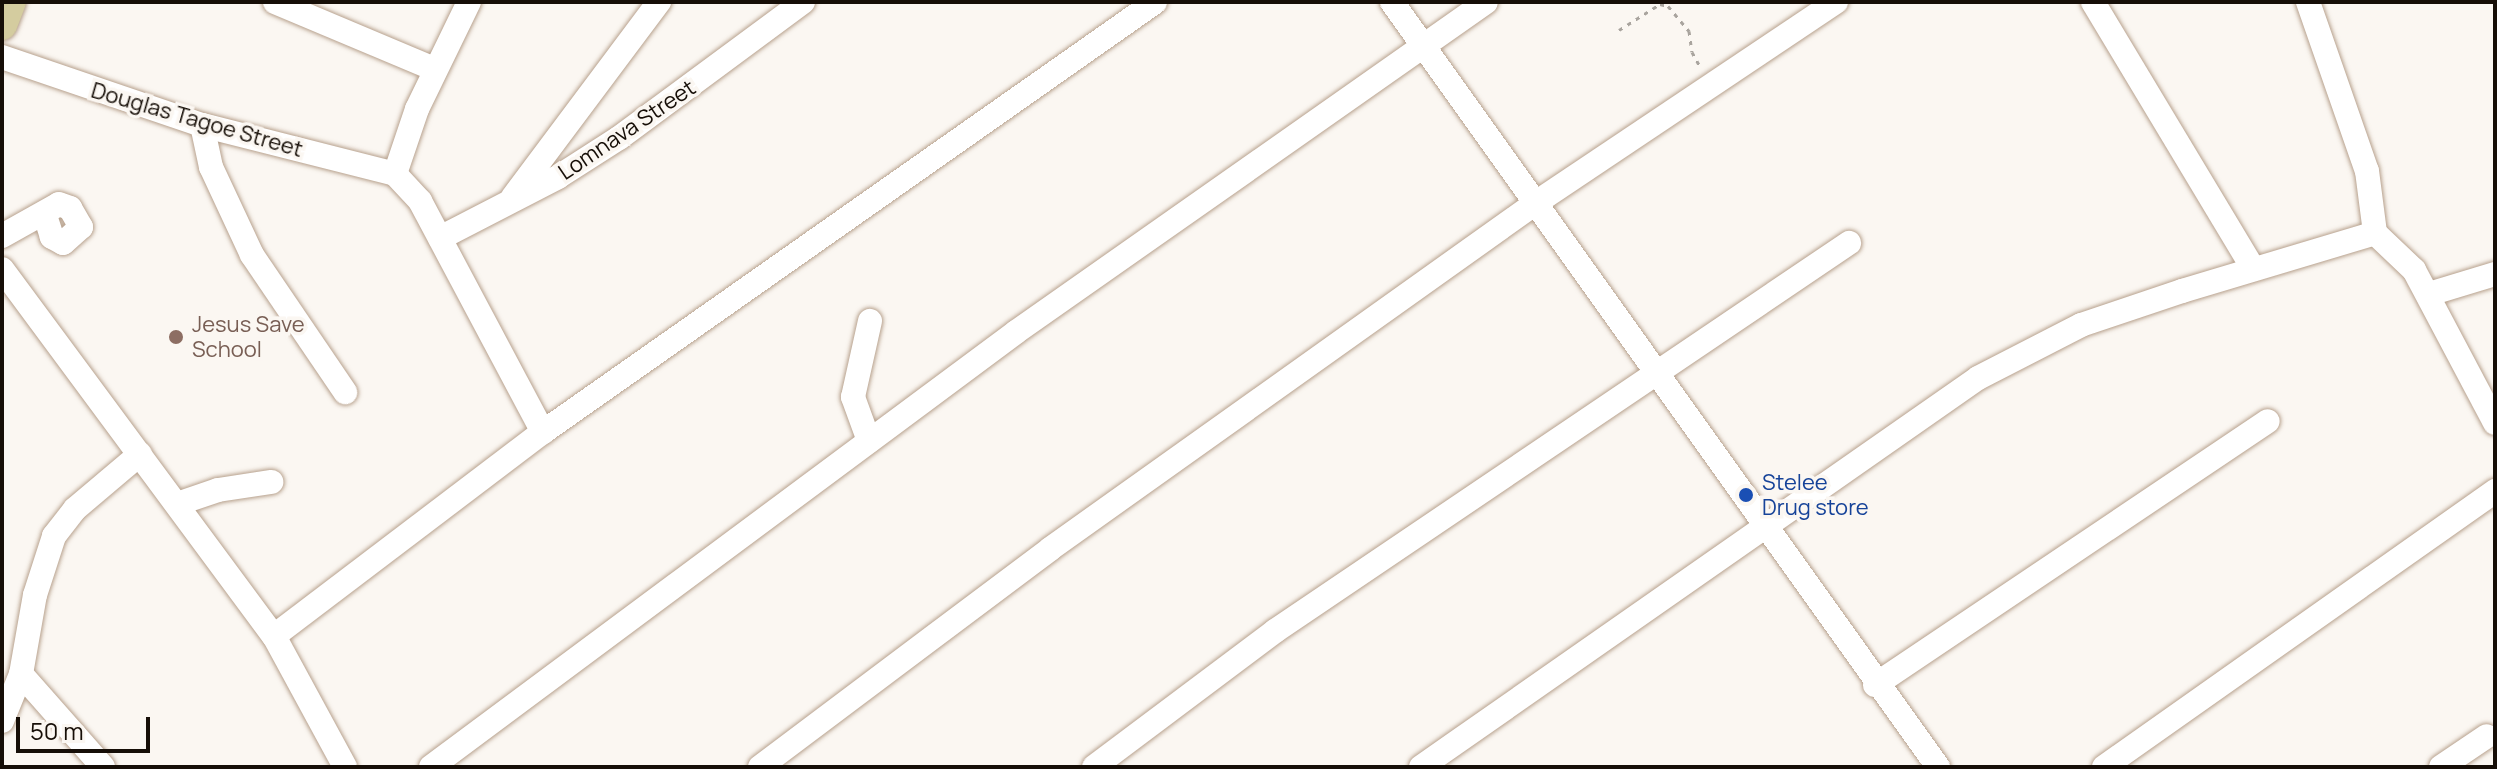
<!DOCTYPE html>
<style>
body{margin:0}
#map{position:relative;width:2497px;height:769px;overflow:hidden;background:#fbf7f2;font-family:Manrope,sans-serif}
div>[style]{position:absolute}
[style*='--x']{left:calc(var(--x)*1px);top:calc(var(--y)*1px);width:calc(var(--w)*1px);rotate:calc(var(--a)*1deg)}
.path>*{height:3px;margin-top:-1.5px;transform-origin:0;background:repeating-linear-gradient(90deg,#a9a49e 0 4px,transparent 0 10px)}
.roads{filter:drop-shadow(0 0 2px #b7a18d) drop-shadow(0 0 2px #b7a18d)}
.minor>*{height:24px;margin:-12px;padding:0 12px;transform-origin:12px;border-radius:12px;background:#fff}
.major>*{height:30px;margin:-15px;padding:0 15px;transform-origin:15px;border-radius:15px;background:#d4cc9f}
.dots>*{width:22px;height:22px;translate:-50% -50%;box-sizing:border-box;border:4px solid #fbf7f2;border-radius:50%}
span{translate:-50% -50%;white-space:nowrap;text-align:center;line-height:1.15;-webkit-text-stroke:7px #fbf7f2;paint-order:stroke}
.street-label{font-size:22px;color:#160e07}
.education-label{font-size:22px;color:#785e54}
.left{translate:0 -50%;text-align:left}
.transit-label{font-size:22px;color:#164399}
.frame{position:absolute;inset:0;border:4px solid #160e07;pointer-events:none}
.scale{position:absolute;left:16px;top:717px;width:134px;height:36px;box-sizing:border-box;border:4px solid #160e07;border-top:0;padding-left:10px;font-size:24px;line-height:28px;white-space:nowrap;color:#160e07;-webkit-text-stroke:6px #fbf7f2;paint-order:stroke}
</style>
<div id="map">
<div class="path">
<i style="--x:1619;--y:30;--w:49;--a:-32.4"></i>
<i style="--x:1660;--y:4;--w:8;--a:14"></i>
<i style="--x:1668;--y:6;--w:33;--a:50"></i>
<i style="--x:1689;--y:31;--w:21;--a:82"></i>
<i style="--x:1692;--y:52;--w:18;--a:61"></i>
</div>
<div class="roads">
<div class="minor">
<i style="--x:275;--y:2;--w:173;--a:22.8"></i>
<i style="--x:1392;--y:2;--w:940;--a:54.48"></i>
<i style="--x:2093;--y:2;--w:310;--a:59"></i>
<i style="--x:2308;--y:2;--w:179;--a:70.8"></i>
<i style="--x:2367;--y:171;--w:63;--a:82.6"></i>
<i style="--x:2;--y:57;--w:211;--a:18.8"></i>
<i style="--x:202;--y:125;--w:199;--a:14.2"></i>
<i style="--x:395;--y:174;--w:37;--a:47"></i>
<i style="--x:420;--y:201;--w:262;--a:62"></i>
<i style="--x:202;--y:125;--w:43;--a:77.9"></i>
<i style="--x:211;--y:167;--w:97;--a:65"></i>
<i style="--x:252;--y:255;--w:166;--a:55.8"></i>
<i style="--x:395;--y:174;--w:69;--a:-71.3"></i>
<i style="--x:417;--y:109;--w:119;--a:-64.1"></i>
<i style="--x:513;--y:197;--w:244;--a:-53.2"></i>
<i style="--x:2;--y:236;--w:65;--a:-29.3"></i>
<i style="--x:59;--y:204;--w:12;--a:20"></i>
<i style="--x:70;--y:208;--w:22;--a:60"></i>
<i style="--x:81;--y:227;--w:24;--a:138"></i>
<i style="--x:63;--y:243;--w:13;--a:-151"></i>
<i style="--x:52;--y:237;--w:25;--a:-108"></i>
<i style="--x:440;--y:238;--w:133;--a:-27.3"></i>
<i style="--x:558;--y:177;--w:72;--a:-32.6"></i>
<i style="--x:619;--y:138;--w:229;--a:-36.5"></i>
<i style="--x:2;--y:269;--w:457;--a:53.5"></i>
<i style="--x:274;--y:636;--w:149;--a:61.5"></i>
<i style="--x:2429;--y:294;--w:69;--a:-16.9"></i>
<i style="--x:869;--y:441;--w:47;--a:-110"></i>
<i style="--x:853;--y:397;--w:78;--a:-77.4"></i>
<i style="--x:177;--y:504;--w:43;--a:-18.9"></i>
<i style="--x:218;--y:490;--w:54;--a:-8.6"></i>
<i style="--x:274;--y:636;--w:338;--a:-37.2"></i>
<i style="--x:543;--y:432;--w:748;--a:-35.09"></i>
<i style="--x:21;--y:674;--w:124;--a:48.6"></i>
<i style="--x:1875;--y:685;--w:473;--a:-33.9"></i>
<i style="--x:2;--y:721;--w:51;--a:-68"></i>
<i style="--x:21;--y:674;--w:80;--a:-80"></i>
<i style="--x:35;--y:595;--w:62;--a:-72.1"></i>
<i style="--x:54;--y:536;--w:34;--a:-52"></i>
<i style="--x:75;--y:509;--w:85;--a:-40.2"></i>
<i style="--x:431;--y:767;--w:729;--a:-36.63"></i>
<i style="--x:1016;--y:332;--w:574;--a:-35.07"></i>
<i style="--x:760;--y:767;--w:363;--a:-36.9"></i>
<i style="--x:1050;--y:549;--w:598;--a:-35.47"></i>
<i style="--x:1537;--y:202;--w:360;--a:-33.8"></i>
<i style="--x:1094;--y:767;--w:226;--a:-36.9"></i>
<i style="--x:1275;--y:631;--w:693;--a:-34.06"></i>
<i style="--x:1421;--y:767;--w:679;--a:-34.93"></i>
<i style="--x:1978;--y:378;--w:116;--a:-27.2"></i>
<i style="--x:2081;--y:325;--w:107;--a:-18.6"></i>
<i style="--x:2182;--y:291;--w:202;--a:-16.7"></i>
<i style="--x:2375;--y:233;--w:54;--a:43.5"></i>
<i style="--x:2414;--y:270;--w:173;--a:62.1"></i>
<i style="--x:2104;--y:767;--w:479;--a:-35.2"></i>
<i style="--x:2441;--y:767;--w:55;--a:-34"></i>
</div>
<div class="major">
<i style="--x:2;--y:25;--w:25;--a:-69"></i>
</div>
</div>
<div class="dots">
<i style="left:176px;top:337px;background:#8d6e63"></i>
<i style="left:1746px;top:495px;background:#1a4fb4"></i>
</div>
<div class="street-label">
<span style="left:197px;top:120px;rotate:16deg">Douglas Tagoe Street</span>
<span style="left:627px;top:130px;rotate:-34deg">Lomnava Street</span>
</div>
<div class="education-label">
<span class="left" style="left:192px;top:337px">Jesus Save<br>School</span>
</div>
<div class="transit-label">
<span class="left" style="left:1762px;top:495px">Stelee<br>Drug store</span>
</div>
<div class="frame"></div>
<div class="scale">50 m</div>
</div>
